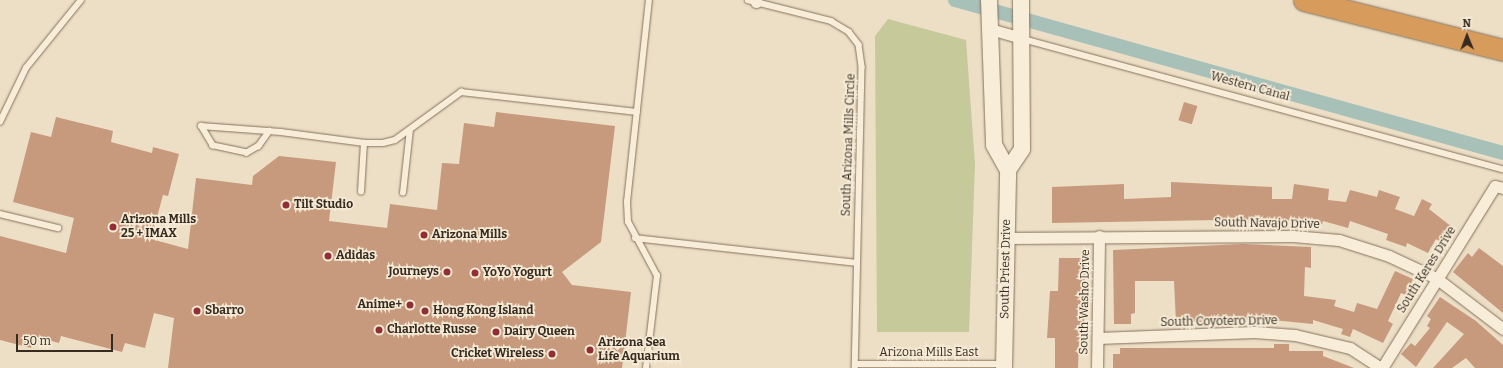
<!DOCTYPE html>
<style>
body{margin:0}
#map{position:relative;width:1503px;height:368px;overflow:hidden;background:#ecdfc6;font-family:Bitter,serif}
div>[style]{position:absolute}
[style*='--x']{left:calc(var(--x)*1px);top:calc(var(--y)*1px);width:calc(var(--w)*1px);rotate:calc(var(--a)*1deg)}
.green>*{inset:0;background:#c6ca9a}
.canal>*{height:14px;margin:-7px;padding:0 7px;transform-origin:7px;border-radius:7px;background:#a7c0b8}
.building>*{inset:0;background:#c89a7d;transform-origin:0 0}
.roads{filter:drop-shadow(0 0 1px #86715c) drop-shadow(0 0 1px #86715c)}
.lane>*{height:5.5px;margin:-2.75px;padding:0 2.75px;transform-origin:2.75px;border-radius:2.75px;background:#f7edd8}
.street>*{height:11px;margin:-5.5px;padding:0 5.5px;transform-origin:5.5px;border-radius:5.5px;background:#f7edd8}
.secondary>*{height:16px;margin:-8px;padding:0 8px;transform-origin:8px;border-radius:8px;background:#f7edd8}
.highway>*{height:21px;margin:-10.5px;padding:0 10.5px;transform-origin:10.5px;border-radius:10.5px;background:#d79c5b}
.dots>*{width:11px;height:11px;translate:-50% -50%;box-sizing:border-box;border:2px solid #f4ead5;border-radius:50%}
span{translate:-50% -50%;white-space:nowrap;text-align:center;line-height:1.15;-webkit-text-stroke:3.5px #f4ead5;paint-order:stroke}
.street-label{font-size:12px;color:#372a1f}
.poi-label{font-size:12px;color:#372a1f;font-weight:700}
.left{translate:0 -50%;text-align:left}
.right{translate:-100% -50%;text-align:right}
.north{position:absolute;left:1447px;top:16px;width:40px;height:40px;-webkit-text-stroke:3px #f4ead5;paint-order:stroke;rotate:359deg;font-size:11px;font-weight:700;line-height:16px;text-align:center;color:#372a1f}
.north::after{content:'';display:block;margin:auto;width:14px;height:18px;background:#372a1f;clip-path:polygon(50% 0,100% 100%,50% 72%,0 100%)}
.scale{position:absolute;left:16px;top:334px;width:97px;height:18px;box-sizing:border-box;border:2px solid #372a1f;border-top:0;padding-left:5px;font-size:12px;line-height:14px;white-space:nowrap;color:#372a1f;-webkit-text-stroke:3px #f4ead5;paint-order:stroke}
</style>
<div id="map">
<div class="green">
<i style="clip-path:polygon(888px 19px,966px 40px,975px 164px,969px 332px,877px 332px,875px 36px)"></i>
</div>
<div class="canal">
<i style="--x:955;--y:0;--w:569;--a:15.6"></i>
</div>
<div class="building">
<i style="left:1184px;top:102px;width:14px;height:19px;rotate:17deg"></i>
<i style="clip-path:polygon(496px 112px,615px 126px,601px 242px,562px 272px,572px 285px,631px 292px,622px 368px,168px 368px,174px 318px,154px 313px,145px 348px,125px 343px,122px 352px,61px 336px,59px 343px,33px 336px,31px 348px,0 340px,0 236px,66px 253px,74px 218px,13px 202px,31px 132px,51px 137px,56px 117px,113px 131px,111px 142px,152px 153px,153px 147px,179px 154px,168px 196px,163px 195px,151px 239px,188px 249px,196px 178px,252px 185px,253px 176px,279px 156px,336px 162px,329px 221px,387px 228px,390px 204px,437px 210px,442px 163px,459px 164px,464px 123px,494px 127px)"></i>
<i style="clip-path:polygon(1171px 182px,1272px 187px,1272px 199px,1292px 199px,1294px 184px,1329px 189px,1328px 200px,1346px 202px,1350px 190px,1377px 197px,1379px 190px,1400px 197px,1395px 209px,1414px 216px,1422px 199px,1432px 204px,1429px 209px,1452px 227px,1444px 244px,1436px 239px,1428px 253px,1407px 243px,1406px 247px,1386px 240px,1388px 234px,1350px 221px,1348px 228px,1323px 221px,1322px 224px,1276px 219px,1052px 223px,1052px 187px,1124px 184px,1124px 199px,1171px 197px)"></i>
<i style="clip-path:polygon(1243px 244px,1311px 247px,1311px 268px,1305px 267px,1304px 296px,1336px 300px,1334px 306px,1354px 312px,1357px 303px,1377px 309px,1395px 271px,1413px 279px,1406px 295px,1401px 293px,1388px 321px,1393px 324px,1383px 343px,1353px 329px,1350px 337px,1341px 334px,1343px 329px,1313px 320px,1313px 324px,1263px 319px,1176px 323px,1174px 281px,1135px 281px,1135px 313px,1131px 314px,1131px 324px,1114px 324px,1113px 250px)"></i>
<i style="clip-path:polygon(1479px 248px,1503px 266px,1503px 313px,1453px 272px,1468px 253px,1472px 257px)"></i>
<i style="clip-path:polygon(1059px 258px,1085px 258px,1084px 342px,1079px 342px,1078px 368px,1055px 368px,1055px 338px,1047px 338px,1050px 291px,1058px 291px)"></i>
<i style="clip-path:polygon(1440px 297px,1476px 321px,1503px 345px,1503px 368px,1475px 368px,1466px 358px,1452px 368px,1433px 368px,1464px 334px,1447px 322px,1416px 367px,1401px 354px,1411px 343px,1415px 346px,1430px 328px,1427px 326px,1431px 319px,1427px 316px)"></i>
<i style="clip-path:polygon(1274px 344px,1289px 344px,1289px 351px,1323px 351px,1323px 356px,1354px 368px,1113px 368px,1113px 354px,1120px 354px,1120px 348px,1274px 348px)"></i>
</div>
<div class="roads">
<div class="lane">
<i style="--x:748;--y:0;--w:86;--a:14.2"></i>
<i style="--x:831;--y:21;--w:21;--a:31"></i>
<i style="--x:849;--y:32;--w:16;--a:52"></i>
<i style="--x:859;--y:45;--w:22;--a:82"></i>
<i style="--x:862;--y:67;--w:301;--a:91.3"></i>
<i style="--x:1023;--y:39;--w:497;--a:15.2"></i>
<i style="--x:0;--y:122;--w:60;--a:-64.3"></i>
<i style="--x:26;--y:68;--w:87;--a:-51"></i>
<i style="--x:270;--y:131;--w:19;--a:126"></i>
<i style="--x:259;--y:146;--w:14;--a:150"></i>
<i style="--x:247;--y:153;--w:35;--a:-168"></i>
<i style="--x:213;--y:146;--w:23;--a:-121"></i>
<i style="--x:201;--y:126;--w:80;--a:4.3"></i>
<i style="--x:281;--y:132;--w:84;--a:7.5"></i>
<i style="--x:364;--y:143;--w:19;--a:0"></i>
<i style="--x:383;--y:143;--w:12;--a:-14"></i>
<i style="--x:395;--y:140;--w:82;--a:-36"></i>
<i style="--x:461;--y:92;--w:177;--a:6.5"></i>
<i style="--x:361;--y:192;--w:49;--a:-86.5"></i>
<i style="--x:403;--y:193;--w:63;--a:-83.7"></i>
<i style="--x:0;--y:214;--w:60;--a:13.6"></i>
<i style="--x:635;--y:238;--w:223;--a:6.4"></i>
<i style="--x:855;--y:364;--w:149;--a:0"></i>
<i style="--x:646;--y:368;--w:93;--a:-83.2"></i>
<i style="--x:657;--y:276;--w:61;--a:-118.2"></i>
<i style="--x:628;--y:222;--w:20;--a:-93"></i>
<i style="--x:627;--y:202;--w:203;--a:-83.8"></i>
</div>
<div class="street">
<i style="--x:756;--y:2;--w:2;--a:-90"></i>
<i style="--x:990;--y:29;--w:32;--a:16"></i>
<i style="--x:1006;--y:238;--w:287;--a:-0.4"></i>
<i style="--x:1293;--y:236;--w:46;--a:5"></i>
<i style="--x:1339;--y:240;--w:52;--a:17.7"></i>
<i style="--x:1389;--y:256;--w:52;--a:25.1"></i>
<i style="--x:1436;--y:278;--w:84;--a:37.3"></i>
<i style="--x:1098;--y:338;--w:156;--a:-2.2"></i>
<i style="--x:1254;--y:332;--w:41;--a:4.2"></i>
<i style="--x:1295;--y:335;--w:57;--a:13.3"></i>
<i style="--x:1350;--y:348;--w:37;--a:33"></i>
<i style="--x:1097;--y:368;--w:132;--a:-89.1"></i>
<i style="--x:1382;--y:368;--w:214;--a:-58.2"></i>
<i style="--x:1495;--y:186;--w:8;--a:14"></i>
</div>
<div class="secondary">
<i style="--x:989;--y:0;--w:145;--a:88"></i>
<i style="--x:994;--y:145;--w:29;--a:61"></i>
<i style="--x:1004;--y:368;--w:198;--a:-88.8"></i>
<i style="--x:1008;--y:170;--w:25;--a:-56"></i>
<i style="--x:1022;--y:149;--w:149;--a:-90.4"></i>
</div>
<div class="highway">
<i style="--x:1304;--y:0;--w:205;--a:14.1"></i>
</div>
</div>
<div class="dots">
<i style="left:286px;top:205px;background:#922f34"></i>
<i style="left:113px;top:227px;background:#922f34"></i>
<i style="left:424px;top:235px;background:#922f34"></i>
<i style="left:328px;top:256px;background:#922f34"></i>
<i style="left:447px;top:272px;background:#922f34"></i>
<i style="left:475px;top:273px;background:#922f34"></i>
<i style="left:410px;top:305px;background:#922f34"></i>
<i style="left:197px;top:311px;background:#922f34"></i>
<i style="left:425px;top:311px;background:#922f34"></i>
<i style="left:379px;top:330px;background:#922f34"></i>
<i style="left:496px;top:332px;background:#922f34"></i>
<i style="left:590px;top:350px;background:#922f34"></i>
<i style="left:552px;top:354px;background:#922f34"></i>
</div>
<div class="street-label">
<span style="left:1250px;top:87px;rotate:15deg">Western Canal</span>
<span style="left:849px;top:145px;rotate:-88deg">South Arizona Mills Circle</span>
<span style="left:1267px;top:224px;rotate:1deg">South Navajo Drive</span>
<span style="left:1006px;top:269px;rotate:-89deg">South Priest Drive</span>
<span style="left:1427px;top:270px;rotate:-58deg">South Keres Drive</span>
<span style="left:1085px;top:302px;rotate:-89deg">South Washo Drive</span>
<span style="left:1219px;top:322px;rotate:-1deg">South Coyotero Drive</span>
<span style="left:929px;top:353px">Arizona Mills East</span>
</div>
<div class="poi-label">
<span class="left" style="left:294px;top:205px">Tilt Studio</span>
<span class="left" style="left:121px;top:227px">Arizona Mills<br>25 + IMAX</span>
<span class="left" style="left:432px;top:235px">Arizona Mills</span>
<span class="left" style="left:336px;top:256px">Adidas</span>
<span class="right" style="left:439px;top:272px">Journeys</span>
<span class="left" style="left:483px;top:273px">YoYo Yogurt</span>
<span class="right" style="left:402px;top:305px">Anime+</span>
<span class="left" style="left:205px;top:311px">Sbarro</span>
<span class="left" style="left:433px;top:311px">Hong Kong Island</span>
<span class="left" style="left:387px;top:330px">Charlotte Russe</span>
<span class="left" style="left:504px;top:332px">Dairy Queen</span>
<span class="left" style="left:598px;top:350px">Arizona Sea<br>Life Aquarium</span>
<span class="right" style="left:544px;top:354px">Cricket Wireless</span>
</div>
<div class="north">N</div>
<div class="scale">50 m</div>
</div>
